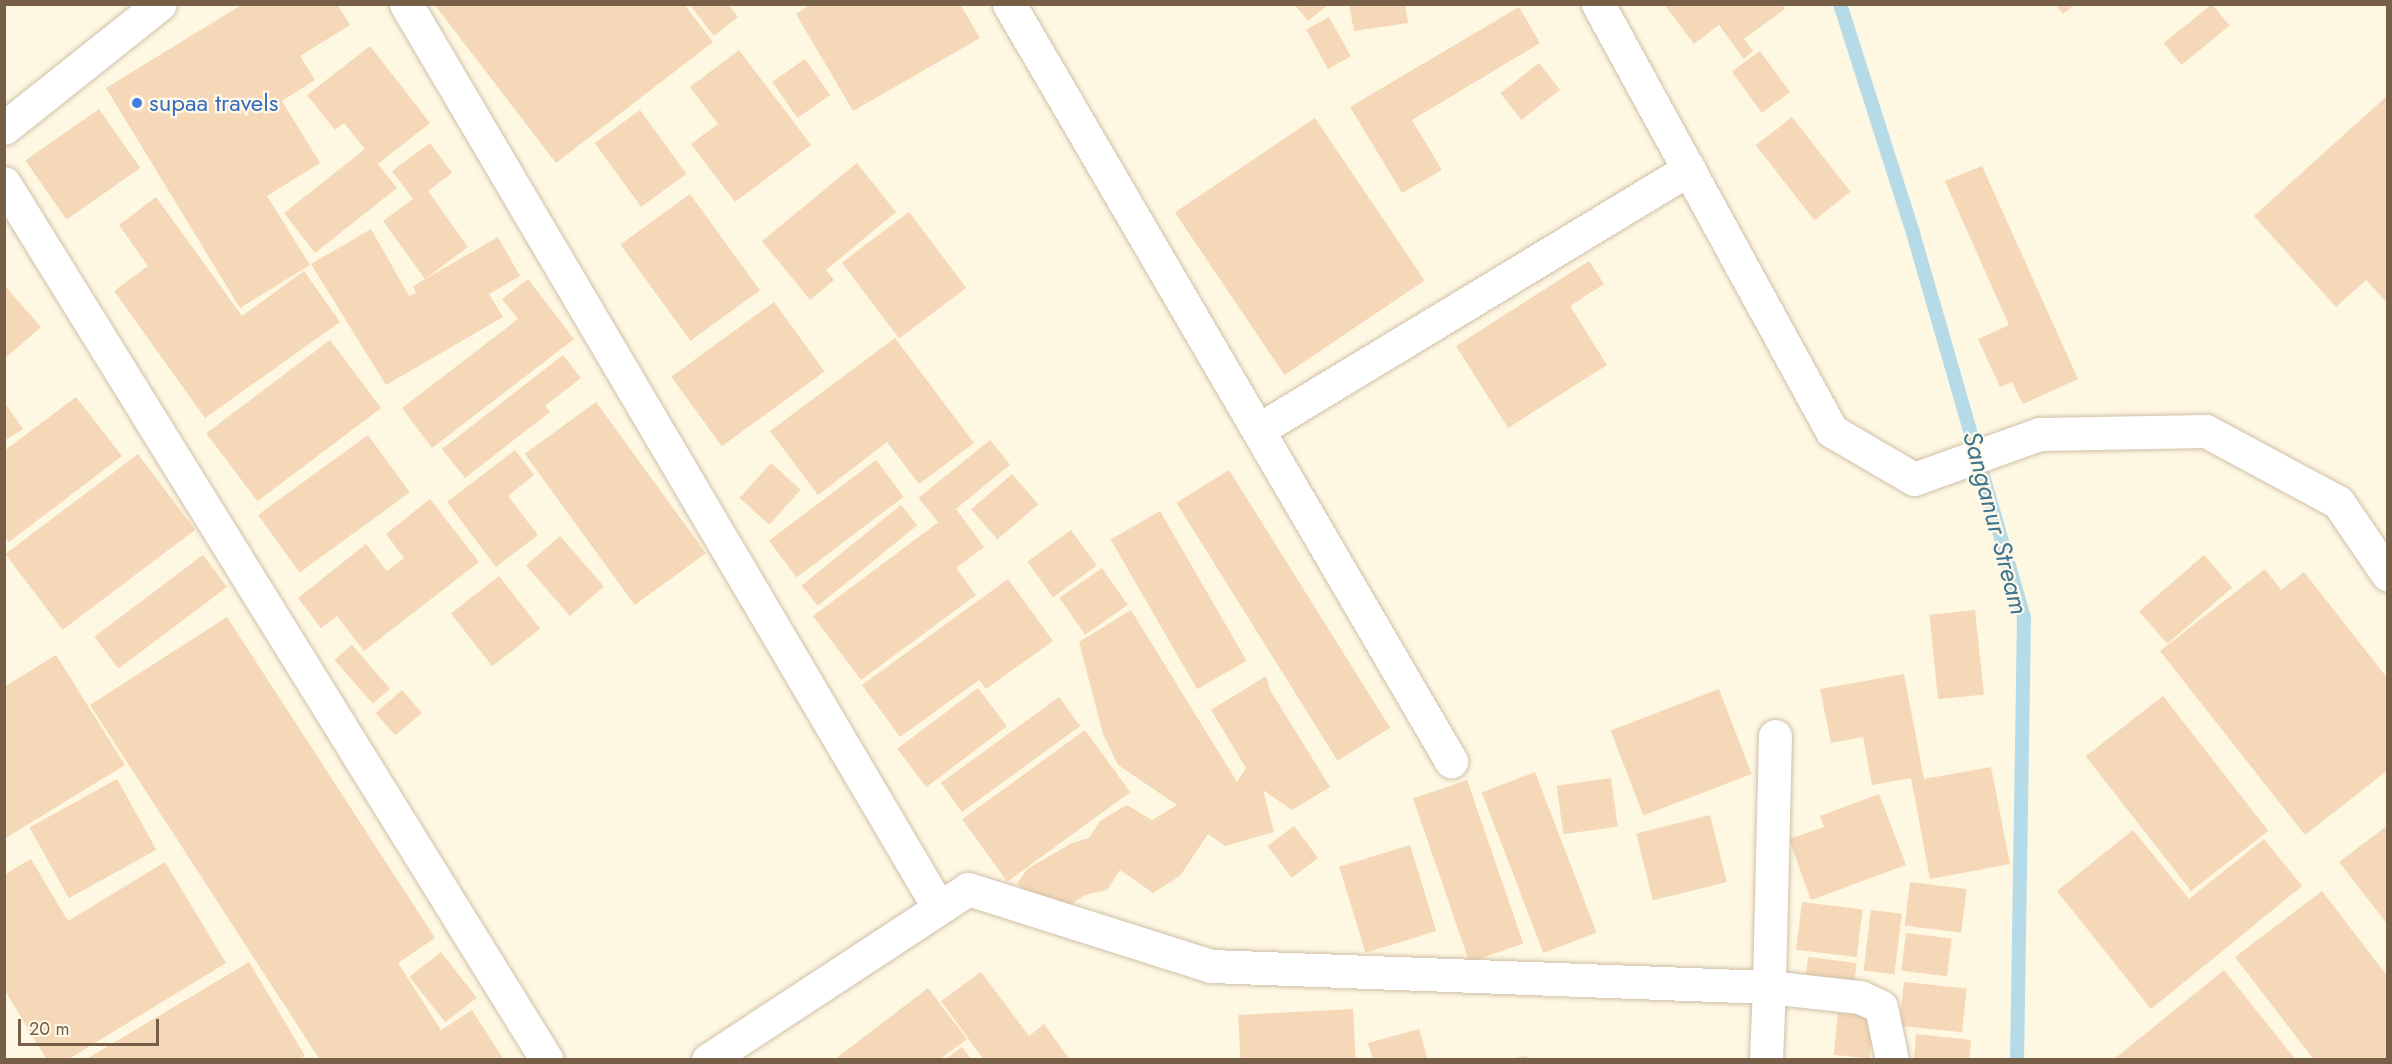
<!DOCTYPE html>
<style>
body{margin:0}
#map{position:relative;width:2392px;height:1064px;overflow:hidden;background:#fef7e2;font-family:Jost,sans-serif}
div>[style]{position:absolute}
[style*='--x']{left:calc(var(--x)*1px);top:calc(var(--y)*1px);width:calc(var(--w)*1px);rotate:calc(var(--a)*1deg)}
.stream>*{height:14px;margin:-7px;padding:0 7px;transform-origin:7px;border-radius:7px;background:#b5dbe9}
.building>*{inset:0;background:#f5d8b7;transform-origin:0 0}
.roads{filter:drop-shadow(0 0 2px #d0bfa8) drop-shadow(0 0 2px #d0bfa8)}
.minor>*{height:33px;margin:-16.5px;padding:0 16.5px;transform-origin:16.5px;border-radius:16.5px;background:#fff}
.tertiary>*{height:33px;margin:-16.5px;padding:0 16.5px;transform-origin:16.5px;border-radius:16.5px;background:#fff}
.dots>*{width:16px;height:16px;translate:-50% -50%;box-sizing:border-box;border:3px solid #fff9ea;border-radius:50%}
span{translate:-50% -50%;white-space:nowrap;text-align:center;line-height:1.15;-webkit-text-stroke:4.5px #fff9ea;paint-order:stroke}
.shop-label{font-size:24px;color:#366cbe}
.left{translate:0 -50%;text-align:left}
.water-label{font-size:26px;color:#3e768d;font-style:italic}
.frame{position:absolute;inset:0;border:6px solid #775e46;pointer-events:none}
.scale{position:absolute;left:18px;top:1019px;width:141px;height:27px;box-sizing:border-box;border:3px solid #775e46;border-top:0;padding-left:8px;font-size:18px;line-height:21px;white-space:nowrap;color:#775e46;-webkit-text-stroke:4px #fff9ea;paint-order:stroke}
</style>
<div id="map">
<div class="stream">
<i style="--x:1840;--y:4;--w:240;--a:72.3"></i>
<i style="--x:1913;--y:233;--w:400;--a:73.9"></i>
<i style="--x:2024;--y:617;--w:443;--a:90.9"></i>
</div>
<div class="building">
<i style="clip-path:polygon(243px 4px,337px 4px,350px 25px,300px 56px,315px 80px,282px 101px,320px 163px,267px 196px,310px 265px,240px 308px,106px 88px)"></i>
<i style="clip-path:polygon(434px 4px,684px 4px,713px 42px,556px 163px)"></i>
<i style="clip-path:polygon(811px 4px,960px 4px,980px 38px,853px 111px,796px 14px)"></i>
<i style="clip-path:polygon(1294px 4px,1329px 4px,1308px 21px)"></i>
<i style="clip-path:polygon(1349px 4px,1405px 4px,1408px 23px,1354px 31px)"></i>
<i style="clip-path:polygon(1664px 4px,1781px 4px,1785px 9px,1744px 39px,1753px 51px,1744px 59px,1719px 25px,1694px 44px)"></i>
<i style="clip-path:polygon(2055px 4px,2075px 4px,2063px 14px)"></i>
<i style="left:2212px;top:4px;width:28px;height:62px;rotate:51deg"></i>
<i style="clip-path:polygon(690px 5px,729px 5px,738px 17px,714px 36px)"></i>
<i style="clip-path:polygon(1519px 7px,1540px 43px,1412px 120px,1442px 170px,1402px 193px,1350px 107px)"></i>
<i style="left:1329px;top:17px;width:45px;height:26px;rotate:61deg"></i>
<i style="clip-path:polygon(370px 46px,430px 123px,378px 164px,397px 188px,315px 253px,284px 213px,365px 149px,344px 123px,335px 130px,307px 95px)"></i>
<i style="clip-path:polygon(739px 50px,811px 145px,735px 202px,691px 144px,718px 124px,690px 87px)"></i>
<i style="left:1760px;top:51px;width:51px;height:35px;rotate:54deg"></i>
<i style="left:805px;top:59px;width:44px;height:40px;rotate:55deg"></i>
<i style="left:1539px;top:63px;width:34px;height:49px;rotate:52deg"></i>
<i style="clip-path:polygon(2388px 95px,2388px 304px,2366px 280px,2336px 307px,2254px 216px)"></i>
<i style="left:99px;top:109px;width:72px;height:90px;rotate:55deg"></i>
<i style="left:640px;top:110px;width:79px;height:56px;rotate:54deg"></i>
<i style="left:1792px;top:117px;width:95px;height:46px;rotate:52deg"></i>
<i style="left:1315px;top:118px;width:196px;height:169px;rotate:56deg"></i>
<i style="clip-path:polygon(430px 143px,452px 173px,428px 191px,468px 247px,425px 279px,383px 221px,413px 199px,392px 171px)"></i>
<i style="clip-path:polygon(857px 163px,896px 212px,826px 270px,834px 280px,810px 300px,762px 241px)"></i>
<i style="clip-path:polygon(1982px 166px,2078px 379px,2023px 404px,2012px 382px,2000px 387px,1978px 339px,2009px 325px,1945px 181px)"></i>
<i style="left:690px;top:194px;width:119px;height:86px;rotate:54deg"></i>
<i style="clip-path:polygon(156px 197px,242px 316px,304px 271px,340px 322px,205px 418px,114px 291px,148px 266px,119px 225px)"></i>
<i style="left:909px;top:212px;width:95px;height:84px;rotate:53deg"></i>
<i style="clip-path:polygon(371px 229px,409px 296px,416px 293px,413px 286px,498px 237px,520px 276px,489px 294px,503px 317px,386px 385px,311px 264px)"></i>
<i style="clip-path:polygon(1589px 261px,1604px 284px,1570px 306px,1607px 365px,1508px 428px,1456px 346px)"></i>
<i style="clip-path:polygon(528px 279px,574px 339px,432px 448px,402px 408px,518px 319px,502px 299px)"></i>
<i style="clip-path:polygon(4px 285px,41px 327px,4px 359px)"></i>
<i style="left:774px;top:302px;width:86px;height:127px;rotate:54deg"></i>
<i style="clip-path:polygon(895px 338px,974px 443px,919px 484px,887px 442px,818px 495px,770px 431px)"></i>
<i style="left:330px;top:340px;width:85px;height:155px;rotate:53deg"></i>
<i style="clip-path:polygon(563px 355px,581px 378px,545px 406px,550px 412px,465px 478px,442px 449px)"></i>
<i style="clip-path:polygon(76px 397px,122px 456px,9px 542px,4px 536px,4px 451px)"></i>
<i style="clip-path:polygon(4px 402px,23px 429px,4px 441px)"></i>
<i style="left:596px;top:402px;width:187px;height:88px;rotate:54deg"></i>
<i style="left:368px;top:435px;width:71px;height:136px;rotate:54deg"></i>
<i style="left:990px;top:440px;width:32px;height:92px;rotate:51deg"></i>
<i style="clip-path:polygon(515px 450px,534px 475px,508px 496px,538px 535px,496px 567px,447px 502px)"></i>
<i style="left:138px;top:454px;width:95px;height:166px;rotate:53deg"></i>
<i style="left:876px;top:460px;width:46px;height:134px;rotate:53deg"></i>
<i style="left:771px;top:463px;width:40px;height:47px;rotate:42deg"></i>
<i style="left:1229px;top:470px;width:304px;height:62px;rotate:58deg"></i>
<i style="left:1012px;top:474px;width:40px;height:54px;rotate:49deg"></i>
<i style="clip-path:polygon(430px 499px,479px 562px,364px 651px,337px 616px,321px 628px,298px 598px,366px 544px,387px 571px,404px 558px,386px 534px)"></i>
<i style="left:901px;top:505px;width:26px;height:128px;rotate:51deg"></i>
<i style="clip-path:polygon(956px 509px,984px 547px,956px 568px,976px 595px,861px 680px,813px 616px)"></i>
<i style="left:1160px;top:511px;width:173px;height:57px;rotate:60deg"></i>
<i style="left:1071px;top:530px;width:44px;height:54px;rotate:54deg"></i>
<i style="left:560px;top:536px;width:67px;height:45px;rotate:49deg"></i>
<i style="left:203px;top:555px;width:40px;height:136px;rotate:53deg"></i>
<i style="left:2204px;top:555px;width:43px;height:86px;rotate:49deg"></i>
<i style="left:1102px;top:568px;width:45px;height:52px;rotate:55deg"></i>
<i style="clip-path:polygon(2265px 569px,2281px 590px,2304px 572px,2388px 679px,2388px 770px,2305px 835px,2160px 651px)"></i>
<i style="left:499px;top:576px;width:67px;height:61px;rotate:52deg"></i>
<i style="clip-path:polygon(1008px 579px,1053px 641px,986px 689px,979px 680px,900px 737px,862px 685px)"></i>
<i style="clip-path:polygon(1131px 610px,1237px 782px,1246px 768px,1211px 710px,1266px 676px,1270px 690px,1330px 787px,1292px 810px,1263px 790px,1274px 832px,1225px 846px,1208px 834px,1180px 876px,1153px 893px,1120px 870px,1107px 890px,1085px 895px,1059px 912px,1017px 884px,1027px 869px,1072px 843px,1089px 838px,1100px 821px,1127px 805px,1152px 820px,1177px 805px,1118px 765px,1103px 734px,1079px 642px)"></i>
<i style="left:1975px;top:610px;width:85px;height:46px;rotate:84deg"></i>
<i style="clip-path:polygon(227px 617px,435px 938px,398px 963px,441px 1030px,472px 1010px,504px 1060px,320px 1060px,90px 705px)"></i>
<i style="left:352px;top:645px;width:58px;height:23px;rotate:49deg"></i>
<i style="clip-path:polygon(56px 655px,125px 765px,4px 839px,4px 687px)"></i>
<i style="clip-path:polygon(1904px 674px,1924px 779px,1991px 767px,2010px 864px,1930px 879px,1911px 778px,1872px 785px,1863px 737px,1831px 743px,1820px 689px)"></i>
<i style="left:978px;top:688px;width:48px;height:101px;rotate:53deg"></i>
<i style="left:1719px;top:689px;width:91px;height:116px;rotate:69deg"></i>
<i style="left:402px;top:690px;width:30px;height:35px;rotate:49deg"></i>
<i style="left:2163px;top:696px;width:171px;height:98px;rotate:52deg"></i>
<i style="left:1059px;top:697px;width:36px;height:146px;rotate:54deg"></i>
<i style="left:1085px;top:730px;width:77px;height:152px;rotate:54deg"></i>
<i style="left:1535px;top:772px;width:172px;height:57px;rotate:69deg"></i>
<i style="left:1611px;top:778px;width:49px;height:55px;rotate:82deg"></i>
<i style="left:117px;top:779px;width:81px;height:100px;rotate:61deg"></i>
<i style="left:1467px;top:780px;width:173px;height:57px;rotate:71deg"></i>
<i style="clip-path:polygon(1879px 794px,1906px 865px,1811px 900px,1789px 839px,1824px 827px,1820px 816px)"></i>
<i style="left:1710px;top:815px;width:69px;height:76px;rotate:76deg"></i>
<i style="clip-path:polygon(2388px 825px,2388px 925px,2339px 862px)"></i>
<i style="left:1294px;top:826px;width:40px;height:33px;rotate:53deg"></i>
<i style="clip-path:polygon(2133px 830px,2189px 899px,2264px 839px,2302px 886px,2151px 1009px,2057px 891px)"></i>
<i style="left:1410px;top:845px;width:90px;height:74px;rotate:73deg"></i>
<i style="clip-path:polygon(31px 859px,68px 921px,165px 862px,226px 963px,67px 1060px,47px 1060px,4px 989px,4px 875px)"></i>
<i style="left:1910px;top:882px;width:57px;height:44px;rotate:7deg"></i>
<i style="clip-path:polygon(2322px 891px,2388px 977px,2388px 1060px,2314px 1060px,2235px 957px)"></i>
<i style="left:1802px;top:902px;width:61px;height:48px;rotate:7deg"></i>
<i style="left:1871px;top:910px;width:31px;height:61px;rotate:7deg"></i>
<i style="left:1906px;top:933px;width:46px;height:38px;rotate:7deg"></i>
<i style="left:441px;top:952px;width:58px;height:40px;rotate:52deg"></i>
<i style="left:1808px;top:957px;width:49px;height:27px;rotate:7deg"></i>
<i style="clip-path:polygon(249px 962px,305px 1056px,298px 1060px,85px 1060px)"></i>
<i style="clip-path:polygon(2224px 970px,2296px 1060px,2113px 1060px)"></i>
<i style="clip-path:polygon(981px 972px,1029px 1036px,1044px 1024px,1070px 1060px,984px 1060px,941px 1001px)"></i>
<i style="left:1904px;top:982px;width:63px;height:44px;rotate:6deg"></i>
<i style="clip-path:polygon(928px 988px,967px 1039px,939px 1060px,834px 1060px)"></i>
<i style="left:1353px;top:1009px;width:51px;height:115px;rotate:87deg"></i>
<i style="left:1838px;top:1013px;width:36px;height:42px;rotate:6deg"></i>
<i style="clip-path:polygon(1419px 1029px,1428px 1060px,1373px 1060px,1368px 1043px)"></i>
<i style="clip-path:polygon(1916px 1034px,1971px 1040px,1969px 1060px,1914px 1060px)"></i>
<i style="clip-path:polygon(962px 1047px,972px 1060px,944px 1060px)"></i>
<i style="clip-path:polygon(1527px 1056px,1528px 1060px,1513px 1060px,1513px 1058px)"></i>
</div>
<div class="roads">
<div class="minor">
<i style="--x:406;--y:4;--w:1049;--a:59.48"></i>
<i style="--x:1009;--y:4;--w:877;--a:59.72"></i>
<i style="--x:4;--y:128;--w:199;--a:-38.5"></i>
<i style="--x:4;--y:183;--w:1031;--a:58.24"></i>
<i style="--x:1258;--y:430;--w:504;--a:-31.2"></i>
<i style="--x:1775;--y:736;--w:251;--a:91.4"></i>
<i style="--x:1769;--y:987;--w:92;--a:6.3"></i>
<i style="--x:1860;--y:997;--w:23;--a:25"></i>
<i style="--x:1881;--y:1007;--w:54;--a:78.3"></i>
<i style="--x:708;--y:1060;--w:311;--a:-33.3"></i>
<i style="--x:968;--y:889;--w:255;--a:17.6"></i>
<i style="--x:1211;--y:966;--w:558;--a:2.16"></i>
<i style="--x:1769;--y:987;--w:73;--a:92.4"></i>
</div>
<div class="tertiary">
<i style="--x:1598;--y:4;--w:487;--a:61.3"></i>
<i style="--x:1832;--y:431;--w:95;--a:30.3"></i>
<i style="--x:1914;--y:479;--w:134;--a:-19.7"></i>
<i style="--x:2040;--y:434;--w:166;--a:-1"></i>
<i style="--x:2206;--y:431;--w:150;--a:28.3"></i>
<i style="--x:2338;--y:502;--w:88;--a:55.6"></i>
</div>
</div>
<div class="dots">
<i style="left:137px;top:103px;background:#3f7fe0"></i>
</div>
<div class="shop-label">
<span class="left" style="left:149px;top:103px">supaa travels</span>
</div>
<div class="water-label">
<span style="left:1995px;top:523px;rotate:75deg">Sanganur Stream</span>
</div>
<div class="frame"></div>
<div class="scale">20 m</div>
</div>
